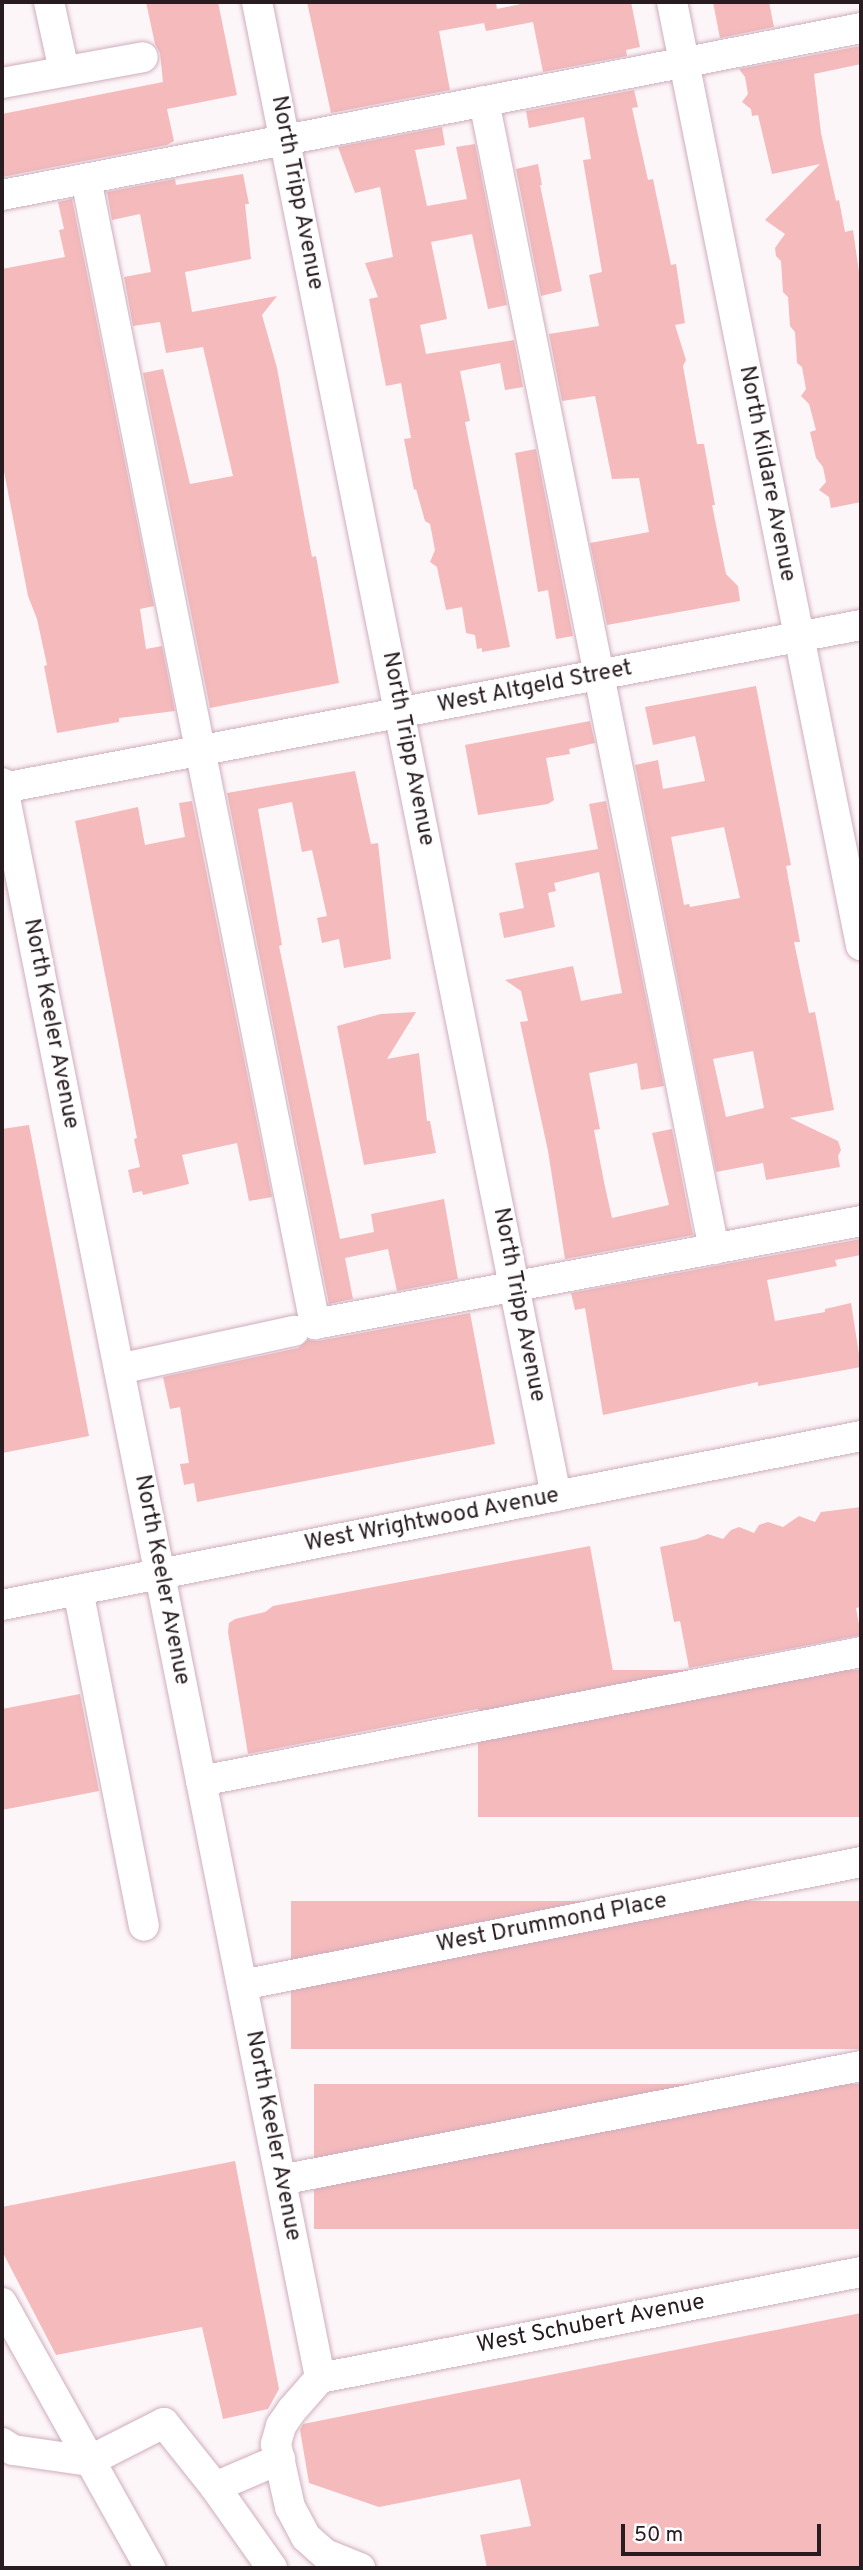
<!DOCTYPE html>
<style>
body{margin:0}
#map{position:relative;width:863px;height:2570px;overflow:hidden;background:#fdf6f9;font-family:Overpass,sans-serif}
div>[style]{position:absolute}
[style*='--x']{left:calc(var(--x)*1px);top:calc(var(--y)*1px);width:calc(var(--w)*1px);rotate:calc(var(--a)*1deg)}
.building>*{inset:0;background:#f4babc;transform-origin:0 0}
.roads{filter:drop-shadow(0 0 2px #cfaebd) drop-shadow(0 0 2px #cfaebd)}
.minor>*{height:30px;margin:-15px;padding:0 15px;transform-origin:15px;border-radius:15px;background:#fff}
span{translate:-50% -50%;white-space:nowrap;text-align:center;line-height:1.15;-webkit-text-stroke:5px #fff;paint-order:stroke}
.street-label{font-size:23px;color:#281c21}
.frame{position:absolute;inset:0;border:4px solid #281c21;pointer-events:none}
.scale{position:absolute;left:621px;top:2524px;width:200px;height:32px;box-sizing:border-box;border:4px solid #281c21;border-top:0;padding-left:9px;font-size:21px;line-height:24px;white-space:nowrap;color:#281c21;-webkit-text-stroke:5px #fff;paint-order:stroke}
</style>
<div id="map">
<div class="building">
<i style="clip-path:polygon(146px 2px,218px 2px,237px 95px,167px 109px,174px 141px,167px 145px,2px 177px,2px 114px,163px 82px,160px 53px,155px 44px)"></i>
<i style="clip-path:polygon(307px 2px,496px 2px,497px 9px,530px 2px,631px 2px,640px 47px,626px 50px,627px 56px,543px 72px,533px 22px,486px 31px,484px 23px,439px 31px,450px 90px,331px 113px)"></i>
<i style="clip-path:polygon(713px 2px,769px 2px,774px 27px,720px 38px)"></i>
<i style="clip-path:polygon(861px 46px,861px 64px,814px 74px,821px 133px,836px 201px,839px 200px,845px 232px,853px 230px,861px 286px,861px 502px,831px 508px,829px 497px,819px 490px,826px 482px,823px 467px,816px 458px,810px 432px,816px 430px,809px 404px,801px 396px,806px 389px,802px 367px,797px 363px,795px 332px,790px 326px,788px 297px,783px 292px,781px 261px,776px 256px,775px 248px,785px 234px,765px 220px,820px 164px,772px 174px,758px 115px,752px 116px,751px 109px,742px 102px,748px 94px,745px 77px,739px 69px)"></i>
<i style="clip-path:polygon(634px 90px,638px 107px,632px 108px,648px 180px,653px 179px,671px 265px,676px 264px,685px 323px,675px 325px,686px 360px,683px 366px,697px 444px,704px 444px,715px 505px,712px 505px,726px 574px,738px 586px,740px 601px,607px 625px,590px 543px,649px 532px,639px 478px,612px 479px,595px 396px,562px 401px,549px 334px,599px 326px,589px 275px,602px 272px,583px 160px,591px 159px,584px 117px,529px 128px,526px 111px)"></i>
<i style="clip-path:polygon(442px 127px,445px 145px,415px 150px,427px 206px,467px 199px,456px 147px,475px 144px,507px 305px,488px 309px,472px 234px,431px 242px,447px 319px,420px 325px,426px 354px,514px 340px,523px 387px,505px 390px,500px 363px,460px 371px,470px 421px,465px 422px,510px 647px,482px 652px,482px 648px,477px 649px,475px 635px,466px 633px,462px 607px,446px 610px,437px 567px,430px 562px,435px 550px,430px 524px,425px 521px,416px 489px,414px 490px,404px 439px,411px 438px,401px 383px,386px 386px,369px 299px,378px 297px,365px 263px,393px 257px,380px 187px,355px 193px,338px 147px)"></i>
<i style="clip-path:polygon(538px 164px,542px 185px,540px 185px,562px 291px,541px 296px,516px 169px)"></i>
<i style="clip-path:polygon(243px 174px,249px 204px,245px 204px,251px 259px,185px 272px,192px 312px,277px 296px,262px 315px,277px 368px,312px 557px,316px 556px,339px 683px,210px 708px,143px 373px,163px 369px,190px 484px,233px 476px,203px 347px,166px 353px,160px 322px,133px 326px,124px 277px,151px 272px,140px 214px,112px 220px,107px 192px,175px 179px,176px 185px)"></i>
<i style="clip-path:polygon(72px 199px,154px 606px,140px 609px,146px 649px,162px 646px,175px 711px,119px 718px,119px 722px,57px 733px,44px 666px,47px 665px,37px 619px,28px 596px,2px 461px,2px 269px,65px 257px,59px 230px,64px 229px,58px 202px)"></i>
<i style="clip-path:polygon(536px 449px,573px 636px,556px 639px,548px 590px,538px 592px,515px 453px)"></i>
<i style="clip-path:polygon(evenodd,756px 686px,791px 865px,786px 866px,800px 942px,794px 942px,809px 1013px,815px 1012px,834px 1110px,790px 1118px,838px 1141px,841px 1150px,838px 1156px,840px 1167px,766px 1180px,763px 1163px,716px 1172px,635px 765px,658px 760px,663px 789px,705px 781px,695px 736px,653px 745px,645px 707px,756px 686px,724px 827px,740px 898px,690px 907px,689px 904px,684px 905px,671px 837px,724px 827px,756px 686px,753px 1051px,764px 1108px,726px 1117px,713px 1059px,753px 1051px)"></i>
<i style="clip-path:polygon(590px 721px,595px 743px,569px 749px,570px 754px,546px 758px,554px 800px,548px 804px,478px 815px,465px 745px)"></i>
<i style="clip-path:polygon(355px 771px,371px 844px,378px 843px,391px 959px,344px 968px,339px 939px,322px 943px,317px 918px,327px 916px,312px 850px,302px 852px,292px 802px,258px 809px,282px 945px,279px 946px,340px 1239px,374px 1232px,371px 1214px,444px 1199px,458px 1279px,397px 1291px,388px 1249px,345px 1258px,353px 1299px,329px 1304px,227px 793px)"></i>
<i style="clip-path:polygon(192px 801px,272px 1197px,249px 1201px,237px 1143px,182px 1155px,189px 1184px,143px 1195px,142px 1191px,133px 1193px,128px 1170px,140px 1167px,134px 1139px,137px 1138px,75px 821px,138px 807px,145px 845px,185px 837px,179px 803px)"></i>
<i style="clip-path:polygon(606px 801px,664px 1086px,641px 1090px,637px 1063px,589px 1073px,600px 1129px,594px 1130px,604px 1182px,612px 1218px,669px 1205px,652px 1133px,672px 1129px,693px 1235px,565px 1259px,548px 1151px,520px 1022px,528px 1021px,521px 991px,505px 980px,573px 966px,581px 1001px,622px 993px,599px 872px,554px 883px,556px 891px,548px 893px,555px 927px,504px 938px,499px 913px,524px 908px,515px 863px,598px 849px,589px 804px)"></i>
<i style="clip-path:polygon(416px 1012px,387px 1059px,419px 1053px,427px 1121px,430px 1121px,436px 1153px,364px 1165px,337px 1026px,381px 1014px)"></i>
<i style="clip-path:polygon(29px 1125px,89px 1436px,2px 1453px,2px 1129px)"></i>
<i style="clip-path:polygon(861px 1239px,861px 1255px,835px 1260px,837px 1266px,767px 1280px,775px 1321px,825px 1312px,825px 1309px,851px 1303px,861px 1367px,758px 1386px,758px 1382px,603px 1415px,585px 1308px,575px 1310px,571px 1293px)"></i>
<i style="clip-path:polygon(470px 1313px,495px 1444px,197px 1502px,194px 1483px,184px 1485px,180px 1464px,189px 1463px,180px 1407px,170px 1409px,163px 1377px,298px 1348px,308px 1340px,318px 1341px)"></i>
<i style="clip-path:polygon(861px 1507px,861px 1607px,856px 1608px,861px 1635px,689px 1668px,680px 1621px,674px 1622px,660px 1547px,697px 1539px,708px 1534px,723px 1539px,731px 1530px,739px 1527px,754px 1533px,759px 1525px,768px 1522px,783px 1527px,799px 1516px,815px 1522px,821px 1512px)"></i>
<i style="clip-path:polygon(590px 1546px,615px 1682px,248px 1754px,228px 1632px,229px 1623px,235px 1619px,265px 1612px,273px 1606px)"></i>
<i style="left:861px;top:1670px;width:147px;height:383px;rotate:90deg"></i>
<i style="clip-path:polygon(80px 1694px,99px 1791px,2px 1810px,2px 1709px)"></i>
<i style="left:861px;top:1901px;width:148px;height:570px;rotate:90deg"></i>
<i style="left:861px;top:2084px;width:145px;height:547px;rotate:90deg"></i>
<i style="clip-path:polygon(235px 2161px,279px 2389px,268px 2409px,223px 2419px,202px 2327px,56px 2355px,2px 2251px,2px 2207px)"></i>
<i style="clip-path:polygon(861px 2313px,861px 2568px,487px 2568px,480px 2535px,531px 2526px,520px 2479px,379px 2507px,309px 2483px,300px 2430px,303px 2424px)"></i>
</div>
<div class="roads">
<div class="minor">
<i style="--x:49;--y:2;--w:71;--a:77.7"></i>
<i style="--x:257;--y:2;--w:1524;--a:78.68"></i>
<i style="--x:672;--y:2;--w:962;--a:78.67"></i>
<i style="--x:2;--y:83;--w:143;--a:-10.4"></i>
<i style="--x:484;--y:101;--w:1171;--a:78.67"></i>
<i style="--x:86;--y:179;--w:1168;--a:78.69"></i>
<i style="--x:315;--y:1324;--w:556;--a:-10.68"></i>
<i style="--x:2;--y:195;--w:875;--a:-11"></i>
<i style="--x:2;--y:783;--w:1626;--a:78.72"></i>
<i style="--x:3;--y:788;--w:873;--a:-10.76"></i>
<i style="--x:119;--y:1369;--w:179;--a:-12.3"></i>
<i style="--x:78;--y:1590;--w:342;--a:78.9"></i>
<i style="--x:2;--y:1605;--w:875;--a:-11.13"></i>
<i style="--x:201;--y:1781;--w:672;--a:-11.06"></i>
<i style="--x:242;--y:1985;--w:631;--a:-11.24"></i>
<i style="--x:281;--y:2180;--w:591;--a:-11.12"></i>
<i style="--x:2;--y:2303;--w:304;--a:60.8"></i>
<i style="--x:320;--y:2378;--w:551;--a:-11.09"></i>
<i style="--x:320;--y:2378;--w:43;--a:131.2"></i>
<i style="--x:292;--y:2410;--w:19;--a:125"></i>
<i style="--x:281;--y:2426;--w:19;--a:106"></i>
<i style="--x:276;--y:2444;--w:65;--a:77.5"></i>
<i style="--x:290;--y:2507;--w:34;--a:62"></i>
<i style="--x:306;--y:2537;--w:25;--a:42"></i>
<i style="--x:325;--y:2554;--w:38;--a:22"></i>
<i style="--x:2;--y:2443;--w:13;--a:32"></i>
<i style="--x:13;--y:2450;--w:77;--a:8.2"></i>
<i style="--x:89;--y:2461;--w:84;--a:-26.9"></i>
<i style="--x:164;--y:2423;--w:82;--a:51.4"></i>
<i style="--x:272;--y:2568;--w:99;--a:-125.1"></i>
<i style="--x:215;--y:2487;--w:71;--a:-23.3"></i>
</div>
</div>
<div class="street-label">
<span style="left:296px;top:193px;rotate:79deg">North Tripp Avenue</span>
<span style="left:766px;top:474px;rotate:79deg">North Kildare Avenue</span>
<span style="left:535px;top:688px;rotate:-11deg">West Altgeld Street</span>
<span style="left:407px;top:749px;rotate:79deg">North Tripp Avenue</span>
<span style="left:50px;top:1024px;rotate:79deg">North Keeler Avenue</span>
<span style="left:518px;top:1305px;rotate:79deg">North Tripp Avenue</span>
<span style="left:432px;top:1521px;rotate:-11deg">West Wrightwood Avenue</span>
<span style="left:161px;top:1580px;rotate:79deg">North Keeler Avenue</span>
<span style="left:552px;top:1924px;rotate:-11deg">West Drummond Place</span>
<span style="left:272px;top:2136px;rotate:79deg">North Keeler Avenue</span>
<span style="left:591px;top:2325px;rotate:-11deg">West Schubert Avenue</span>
</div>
<div class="frame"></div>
<div class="scale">50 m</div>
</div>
